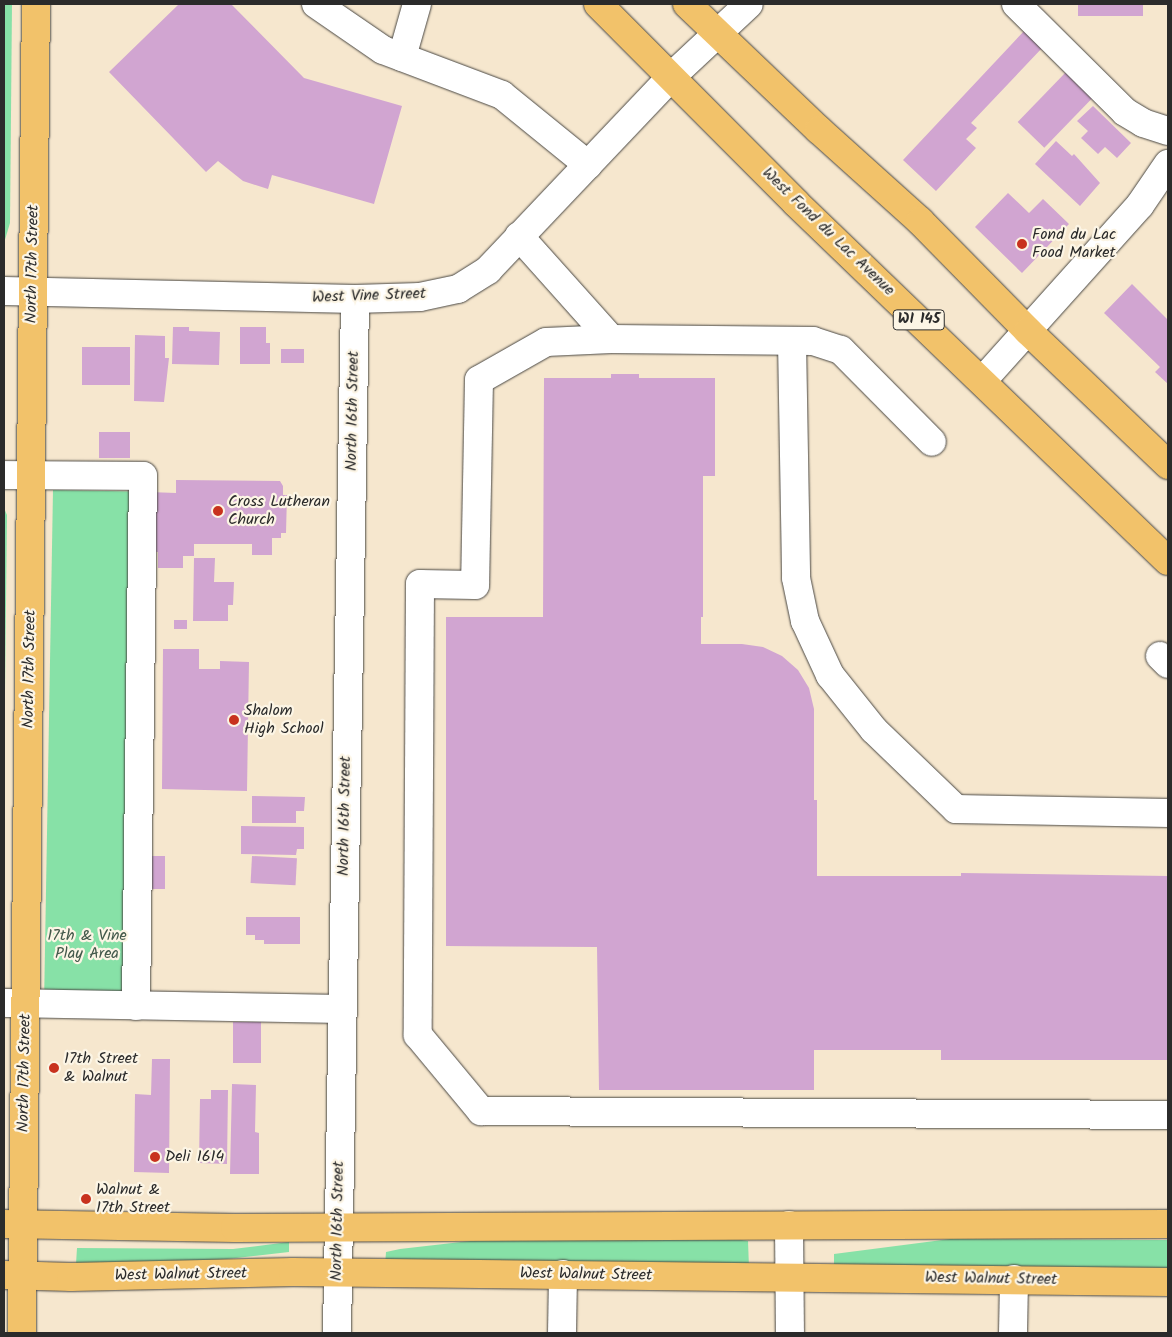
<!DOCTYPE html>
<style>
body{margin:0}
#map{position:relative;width:1172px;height:1337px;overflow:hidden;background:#f6e7ce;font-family:Kalam,sans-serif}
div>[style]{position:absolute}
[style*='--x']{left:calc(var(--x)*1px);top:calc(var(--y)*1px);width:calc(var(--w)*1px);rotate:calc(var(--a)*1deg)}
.green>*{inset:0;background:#87e1a7;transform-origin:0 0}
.building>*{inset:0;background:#d1a5d1;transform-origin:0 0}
.roads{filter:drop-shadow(0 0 1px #494743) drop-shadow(0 0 1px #494743)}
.minor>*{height:28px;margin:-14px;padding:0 14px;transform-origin:14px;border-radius:14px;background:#fff}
.major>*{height:28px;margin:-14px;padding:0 14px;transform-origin:14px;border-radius:14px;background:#f2c26a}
.dots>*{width:14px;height:14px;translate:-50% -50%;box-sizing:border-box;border:2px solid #fcf5e5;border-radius:50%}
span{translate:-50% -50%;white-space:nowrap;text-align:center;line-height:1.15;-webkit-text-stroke:4.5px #fcf5e5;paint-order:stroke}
.shield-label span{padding:1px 4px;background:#fcf5e5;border:1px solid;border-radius:4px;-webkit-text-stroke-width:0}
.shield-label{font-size:15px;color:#2b2b2b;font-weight:700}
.street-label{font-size:16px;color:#2b2b2b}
.poi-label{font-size:16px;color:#2b2b2b}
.left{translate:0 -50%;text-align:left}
.park-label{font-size:16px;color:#42584a}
.frame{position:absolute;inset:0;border:5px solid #2b2b2b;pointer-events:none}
</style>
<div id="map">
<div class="green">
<i style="clip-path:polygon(4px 4px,12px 4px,10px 223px,4px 243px)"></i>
<i style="left:53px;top:490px;width:81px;height:502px;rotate:1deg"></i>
<i style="clip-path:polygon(4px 508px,7px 515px,4px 781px)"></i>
<i style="clip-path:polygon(496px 1238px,729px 1238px,748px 1241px,749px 1268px,385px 1266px,386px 1252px,400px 1249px)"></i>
<i style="clip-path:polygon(950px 1239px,1168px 1240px,1168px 1270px,834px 1268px,834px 1254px)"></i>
<i style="clip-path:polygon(289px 1242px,289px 1252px,174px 1265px,76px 1264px,77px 1248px,233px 1249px)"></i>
</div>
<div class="building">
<i style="clip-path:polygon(179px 4px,231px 4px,304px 78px,402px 106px,374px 204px,272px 175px,268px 189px,243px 181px,218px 161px,206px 172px,109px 72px)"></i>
<i style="left:1078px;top:4px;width:65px;height:12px"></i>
<i style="clip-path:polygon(1025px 30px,1043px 47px,971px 123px,977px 128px,966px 139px,976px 148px,936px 191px,903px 160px)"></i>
<i style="left:1067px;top:71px;width:37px;height:71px;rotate:44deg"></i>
<i style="clip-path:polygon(1093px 106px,1131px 143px,1117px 158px,1105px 147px,1098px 154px,1081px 138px,1088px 131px,1077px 121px)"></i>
<i style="clip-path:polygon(1056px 141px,1072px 156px,1074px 154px,1100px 183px,1080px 206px,1035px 164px)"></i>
<i style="clip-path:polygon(1008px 193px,1029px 213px,1043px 199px,1069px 224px,1022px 273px,975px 227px)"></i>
<i style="clip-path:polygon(1132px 284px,1168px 320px,1168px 384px,1155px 372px,1160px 367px,1104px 313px)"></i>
<i style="clip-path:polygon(173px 327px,189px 327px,189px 331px,220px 332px,219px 365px,172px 364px)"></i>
<i style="clip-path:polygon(240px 327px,266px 327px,266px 343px,270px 343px,270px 364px,240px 364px)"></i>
<i style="clip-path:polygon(135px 335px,165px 336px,165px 358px,169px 358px,164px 402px,134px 401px)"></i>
<i style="left:82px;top:347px;width:48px;height:38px"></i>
<i style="left:281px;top:349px;width:23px;height:14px"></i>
<i style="clip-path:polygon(611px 374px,639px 374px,639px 378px,715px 378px,715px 476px,703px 476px,703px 617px,701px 617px,701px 644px,742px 644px,763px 647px,782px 656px,798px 670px,809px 688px,814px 709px,814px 800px,817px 800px,817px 876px,961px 876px,961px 873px,1168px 876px,1168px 1060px,941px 1060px,941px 1050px,814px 1050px,814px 1090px,599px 1090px,597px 947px,446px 946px,446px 617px,543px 617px,544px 378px,611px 378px)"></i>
<i style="left:99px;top:432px;width:31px;height:26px"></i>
<i style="clip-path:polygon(176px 480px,280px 481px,283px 486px,283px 495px,287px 495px,286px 533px,281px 533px,281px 538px,272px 538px,272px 555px,252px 555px,252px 544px,194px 544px,194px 556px,183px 556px,183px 568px,158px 568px,158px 552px,151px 552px,149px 492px,176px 493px)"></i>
<i style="clip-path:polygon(194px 558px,215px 558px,214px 582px,234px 582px,233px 605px,228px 605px,228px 621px,193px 621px)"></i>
<i style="left:174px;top:620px;width:13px;height:9px"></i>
<i style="clip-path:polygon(163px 649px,199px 649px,199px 669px,220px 669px,220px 661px,249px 662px,247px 791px,162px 789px)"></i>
<i style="clip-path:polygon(252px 796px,305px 797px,304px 811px,296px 811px,296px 823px,252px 823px)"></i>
<i style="clip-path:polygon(241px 826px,304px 827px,304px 849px,297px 849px,296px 855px,241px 854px)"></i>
<i style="left:144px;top:856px;width:21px;height:33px"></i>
<i style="left:252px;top:856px;width:45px;height:27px;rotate:3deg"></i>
<i style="clip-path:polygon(246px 917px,300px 917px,300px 944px,264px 944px,264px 940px,255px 940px,255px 935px,246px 935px)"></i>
<i style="left:233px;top:1022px;width:28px;height:41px"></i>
<i style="clip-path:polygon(152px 1059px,170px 1059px,169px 1173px,134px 1172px,135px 1094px,151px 1095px)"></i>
<i style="clip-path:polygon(232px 1084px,256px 1085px,255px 1132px,259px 1133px,259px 1174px,230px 1174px)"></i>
<i style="clip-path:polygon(211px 1090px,228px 1090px,227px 1164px,199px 1163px,200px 1099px,211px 1099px)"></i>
</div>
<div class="roads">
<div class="minor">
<i style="--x:316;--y:4;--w:81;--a:34.5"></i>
<i style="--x:383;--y:50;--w:127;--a:20.7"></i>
<i style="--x:502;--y:95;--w:111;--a:39.1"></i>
<i style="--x:1016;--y:4;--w:153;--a:44.7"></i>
<i style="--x:1125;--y:112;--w:21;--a:31"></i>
<i style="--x:1143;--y:123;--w:26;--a:18"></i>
<i style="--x:402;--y:57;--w:55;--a:-74.2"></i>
<i style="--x:519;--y:236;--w:138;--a:48.2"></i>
<i style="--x:611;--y:339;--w:202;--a:0.6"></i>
<i style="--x:813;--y:341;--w:29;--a:18"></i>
<i style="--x:841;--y:350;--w:129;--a:45.3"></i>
<i style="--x:4;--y:291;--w:351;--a:1.3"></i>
<i style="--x:355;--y:299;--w:65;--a:-1.8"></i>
<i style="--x:420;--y:297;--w:39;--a:-12"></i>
<i style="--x:458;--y:289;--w:36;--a:-32"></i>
<i style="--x:488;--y:270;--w:267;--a:-46.5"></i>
<i style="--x:672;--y:76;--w:105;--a:-43.1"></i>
<i style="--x:611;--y:339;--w:65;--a:177.4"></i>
<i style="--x:546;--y:342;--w:77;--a:150.4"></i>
<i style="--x:479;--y:380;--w:205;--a:91.1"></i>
<i style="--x:475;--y:585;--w:55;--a:-179"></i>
<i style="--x:420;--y:584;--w:451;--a:90.3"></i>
<i style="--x:418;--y:1035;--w:99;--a:50.3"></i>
<i style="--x:481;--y:1111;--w:687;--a:0.33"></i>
<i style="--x:792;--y:341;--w:237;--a:89"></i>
<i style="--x:796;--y:578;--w:44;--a:78.2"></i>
<i style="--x:805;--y:621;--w:60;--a:65.2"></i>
<i style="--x:830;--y:675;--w:70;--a:51.3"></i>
<i style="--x:874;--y:730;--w:114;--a:43.9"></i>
<i style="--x:956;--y:809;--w:212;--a:1.1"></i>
<i style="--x:983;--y:380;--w:235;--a:-48.1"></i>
<i style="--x:1140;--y:205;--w:50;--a:-55.7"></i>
<i style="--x:4;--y:475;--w:139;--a:0.4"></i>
<i style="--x:143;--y:476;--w:530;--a:90.76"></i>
<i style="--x:1160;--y:656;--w:11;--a:45"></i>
<i style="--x:4;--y:1003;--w:338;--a:1"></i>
<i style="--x:789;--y:1225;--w:108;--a:89.5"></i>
<i style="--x:337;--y:1333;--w:1034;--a:-89"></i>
<i style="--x:562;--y:1333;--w:59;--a:-89"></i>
<i style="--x:1013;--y:1333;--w:54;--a:-88.9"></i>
</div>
<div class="major">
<i style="--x:598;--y:4;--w:281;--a:45.1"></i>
<i style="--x:796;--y:203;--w:516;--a:43.9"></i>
<i style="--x:687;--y:4;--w:182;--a:43.7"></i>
<i style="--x:819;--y:130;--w:136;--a:42"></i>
<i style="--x:920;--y:221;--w:154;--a:45.5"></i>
<i style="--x:1028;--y:331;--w:194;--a:43.7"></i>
<i style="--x:4;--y:1224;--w:231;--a:1"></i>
<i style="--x:235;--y:1228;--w:933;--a:-0.25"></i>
<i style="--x:5;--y:1275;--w:66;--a:1.7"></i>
<i style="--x:71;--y:1277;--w:222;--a:-1.3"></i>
<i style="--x:293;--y:1272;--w:875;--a:0.65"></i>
<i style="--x:22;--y:1333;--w:1329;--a:-89.4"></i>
</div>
</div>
<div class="dots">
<i style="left:1022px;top:244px;background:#c8321e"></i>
<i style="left:218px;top:511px;background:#c8321e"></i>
<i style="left:234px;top:720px;background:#c8321e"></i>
<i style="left:54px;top:1068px;background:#c8321e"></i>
<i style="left:155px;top:1157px;background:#c8321e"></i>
<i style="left:86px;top:1199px;background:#c8321e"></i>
</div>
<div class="shield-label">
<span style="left:919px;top:320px">WI 145</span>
</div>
<div class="street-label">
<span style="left:828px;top:232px;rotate:44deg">West Fond du Lac Avenue</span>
<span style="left:33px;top:264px;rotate:-89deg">North 17th Street</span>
<span style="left:369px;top:296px;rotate:-2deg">West Vine Street</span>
<span style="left:353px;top:411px;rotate:-89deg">North 16th Street</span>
<span style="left:30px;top:669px;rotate:-89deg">North 17th Street</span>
<span style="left:345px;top:816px;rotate:-89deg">North 16th Street</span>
<span style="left:25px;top:1073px;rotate:-89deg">North 17th Street</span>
<span style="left:338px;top:1221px;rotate:-89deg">North 16th Street</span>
<span style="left:181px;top:1275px;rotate:-1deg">West Walnut Street</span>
<span style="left:586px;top:1275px;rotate:1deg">West Walnut Street</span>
<span style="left:991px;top:1279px;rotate:1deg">West Walnut Street</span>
</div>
<div class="poi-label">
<span class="left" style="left:1032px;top:244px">Fond du Lac<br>Food Market</span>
<span class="left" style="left:228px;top:511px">Cross Lutheran<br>Church</span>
<span class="left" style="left:244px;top:720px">Shalom<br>High School</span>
<span class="left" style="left:64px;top:1068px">17th Street<br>&amp; Walnut</span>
<span class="left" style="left:165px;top:1157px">Deli 1614</span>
<span class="left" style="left:96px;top:1199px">Walnut &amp;<br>17th Street</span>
</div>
<div class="park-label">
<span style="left:87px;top:945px">17th &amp; Vine<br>Play Area</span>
</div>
<div class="frame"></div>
</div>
